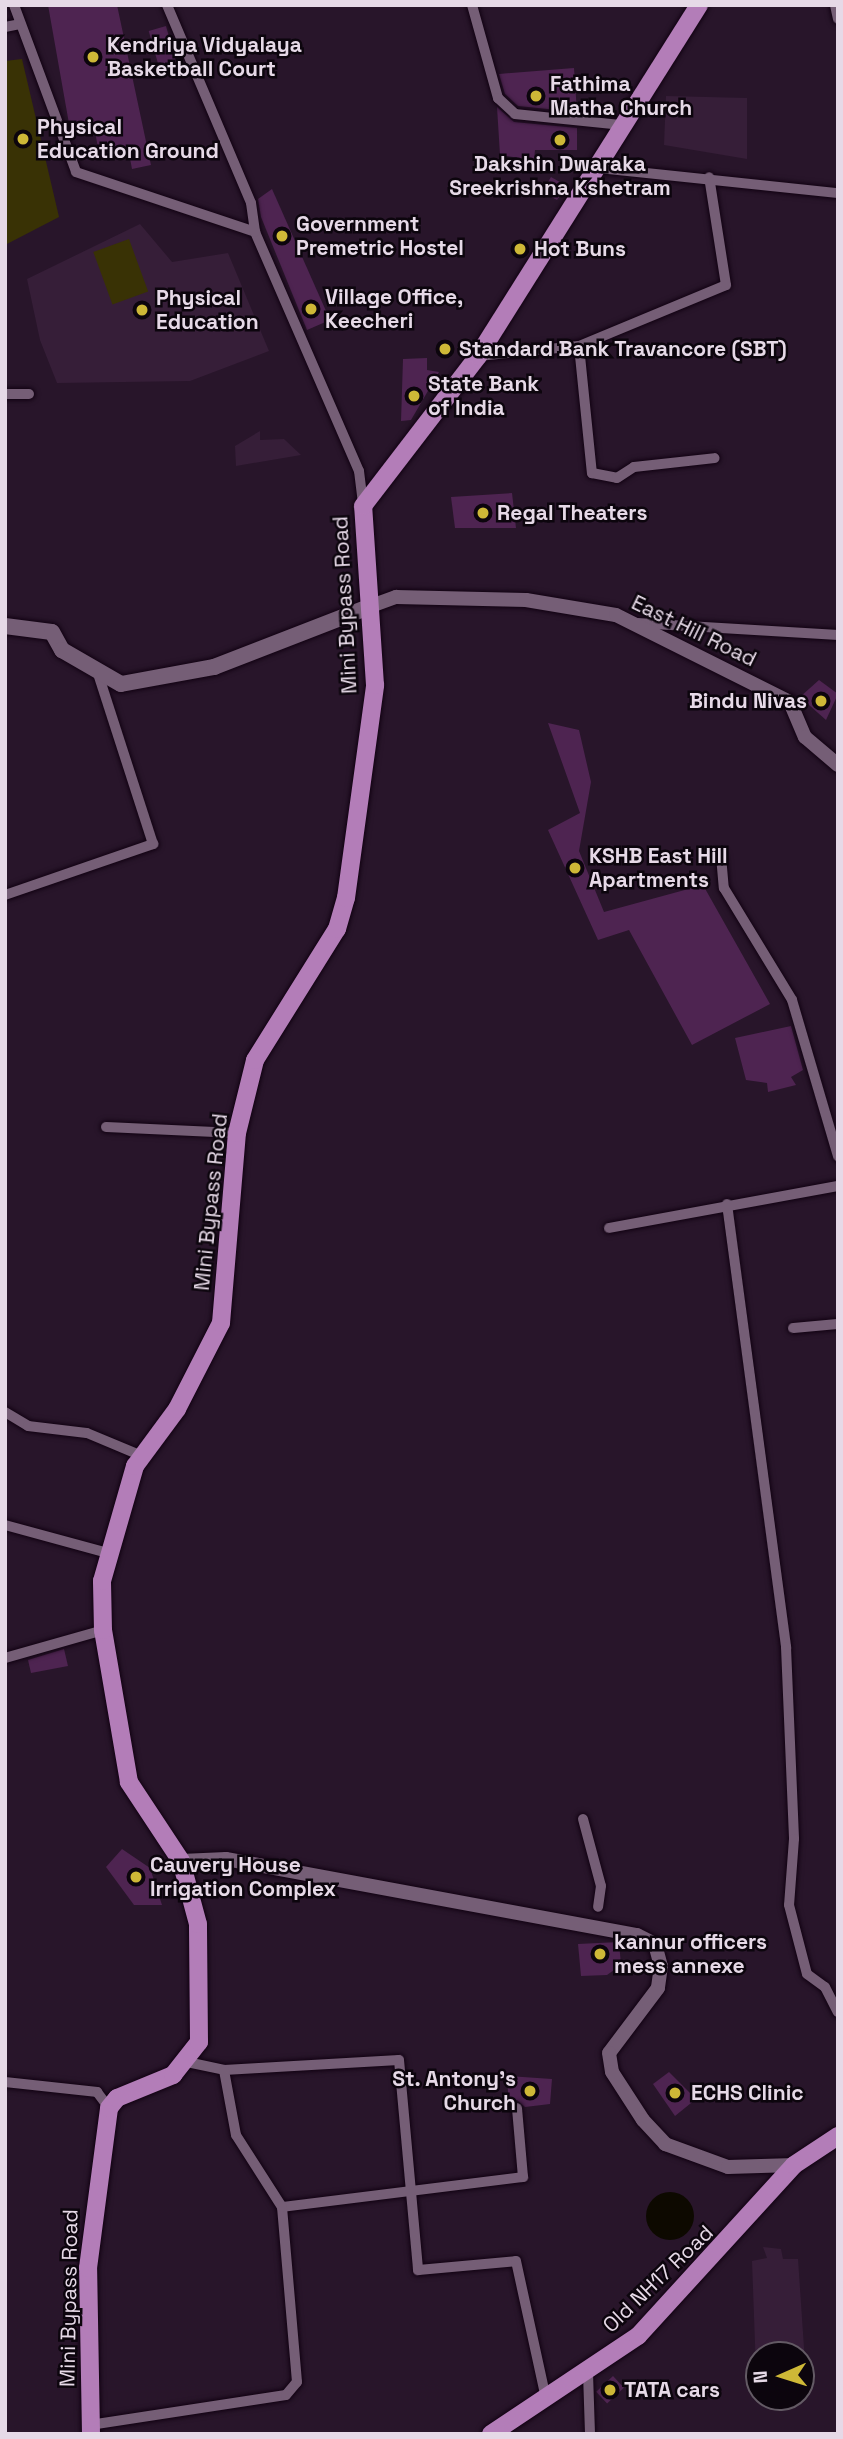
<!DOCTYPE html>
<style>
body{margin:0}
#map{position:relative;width:843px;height:2439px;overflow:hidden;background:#28152a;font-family:"Space Grotesk",sans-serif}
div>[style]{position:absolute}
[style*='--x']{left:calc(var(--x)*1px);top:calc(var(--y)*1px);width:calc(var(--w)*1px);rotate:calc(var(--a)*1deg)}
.built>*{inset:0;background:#361e38}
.green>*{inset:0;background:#393205;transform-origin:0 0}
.water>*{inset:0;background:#0d0900}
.round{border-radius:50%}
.building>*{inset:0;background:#4e2451;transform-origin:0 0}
.roads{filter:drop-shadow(0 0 2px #110212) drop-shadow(0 0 2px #110212)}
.minor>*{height:10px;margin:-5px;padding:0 5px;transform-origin:5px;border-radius:5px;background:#755e76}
.tertiary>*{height:14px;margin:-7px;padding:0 7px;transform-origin:7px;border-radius:7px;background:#755e76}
.secondary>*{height:16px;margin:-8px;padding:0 8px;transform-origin:8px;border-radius:8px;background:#755e76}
.primary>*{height:18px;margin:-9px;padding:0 9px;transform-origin:9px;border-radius:9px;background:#b37db8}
.dots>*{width:19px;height:19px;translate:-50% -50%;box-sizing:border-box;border:4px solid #0c050d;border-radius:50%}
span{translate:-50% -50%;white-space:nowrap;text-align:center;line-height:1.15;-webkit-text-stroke:5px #0c050d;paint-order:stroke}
.poi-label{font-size:21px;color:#e6d9e7;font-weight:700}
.left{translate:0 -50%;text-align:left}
.right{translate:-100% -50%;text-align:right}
.street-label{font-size:21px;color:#e6d9e7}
.frame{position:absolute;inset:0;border:7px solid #e6d9e7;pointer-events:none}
.north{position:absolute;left:745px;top:2341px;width:70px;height:70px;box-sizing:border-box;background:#0c050d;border:2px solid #635a64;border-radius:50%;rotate:267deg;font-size:19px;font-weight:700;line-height:28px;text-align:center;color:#e6d9e7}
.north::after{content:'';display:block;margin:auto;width:24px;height:32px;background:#ceb837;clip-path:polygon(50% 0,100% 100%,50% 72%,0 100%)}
</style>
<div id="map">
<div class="built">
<i style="clip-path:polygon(666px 96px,747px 98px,747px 159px,664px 145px)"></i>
<i style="clip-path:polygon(140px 224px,172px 262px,228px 253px,269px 351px,190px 381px,57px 383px,40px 340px,27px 279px)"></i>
<i style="clip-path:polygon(260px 431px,260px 440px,284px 439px,301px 455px,236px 466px,235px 446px)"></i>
<i style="clip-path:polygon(763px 2247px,781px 2249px,783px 2259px,798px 2259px,807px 2392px,801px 2393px,801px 2355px,759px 2355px,759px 2397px,766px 2397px,757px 2398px,752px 2261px,767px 2258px)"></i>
</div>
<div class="green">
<i style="clip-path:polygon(22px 59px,59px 217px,5px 245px,5px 61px)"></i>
<i style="left:129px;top:239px;width:56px;height:38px;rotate:70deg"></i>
</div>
<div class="water">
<i class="round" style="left:646px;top:2192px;width:48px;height:48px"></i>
</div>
<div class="building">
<i style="clip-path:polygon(48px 5px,117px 5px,151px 165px,132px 169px,128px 148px,99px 154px,95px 131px,71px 135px)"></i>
<i style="left:166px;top:26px;width:40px;height:18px;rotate:74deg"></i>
<i style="clip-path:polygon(574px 68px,577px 112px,518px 106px,505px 94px,499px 74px)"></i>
<i style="clip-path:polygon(497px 107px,514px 122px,577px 128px,577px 150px,535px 150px,534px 160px,500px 155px)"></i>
<i style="clip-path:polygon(551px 177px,567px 186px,557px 200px,542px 192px)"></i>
<i style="clip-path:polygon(272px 189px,330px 320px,307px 330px,261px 217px,258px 199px)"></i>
<i style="clip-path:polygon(427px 358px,427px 370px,439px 372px,411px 420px,401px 421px,403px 359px)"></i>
<i style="clip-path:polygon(512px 493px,516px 528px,455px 528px,451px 497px)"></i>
<i style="clip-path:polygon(819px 680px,838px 694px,826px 720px,800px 697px)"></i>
<i style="clip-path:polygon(548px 723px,579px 730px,591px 782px,579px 851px,604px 912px,703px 885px,770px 1004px,692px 1045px,629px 930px,598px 940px,548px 830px,580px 813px)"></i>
<i style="clip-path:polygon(791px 1026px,803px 1070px,791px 1077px,796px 1085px,768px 1092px,767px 1083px,746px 1080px,735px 1038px)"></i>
<i style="clip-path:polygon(64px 1649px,68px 1666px,31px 1673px,28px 1660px)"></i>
<i style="clip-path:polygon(122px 1849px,150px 1868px,162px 1905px,134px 1905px,106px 1867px)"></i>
<i style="clip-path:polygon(619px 1942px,621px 1965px,607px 1975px,581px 1976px,578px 1944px)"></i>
<i style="clip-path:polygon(669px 2072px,696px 2099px,675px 2116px,653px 2084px)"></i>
<i style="clip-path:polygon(507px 2076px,552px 2079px,550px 2104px,525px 2107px,517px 2100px,509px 2107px)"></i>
<i style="left:613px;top:2376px;width:16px;height:23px;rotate:47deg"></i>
</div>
<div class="roads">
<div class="minor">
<i style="--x:14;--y:5;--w:178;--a:69.6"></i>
<i style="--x:76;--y:172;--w:189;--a:18.5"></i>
<i style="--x:255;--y:232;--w:261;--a:66.5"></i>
<i style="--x:359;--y:471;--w:35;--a:83"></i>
<i style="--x:167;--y:5;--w:215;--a:67"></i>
<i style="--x:251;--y:203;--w:29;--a:82"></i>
<i style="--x:472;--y:5;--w:97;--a:74.4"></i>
<i style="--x:498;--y:98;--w:23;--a:43"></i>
<i style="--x:515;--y:114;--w:108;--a:5.9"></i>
<i style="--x:835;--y:5;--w:14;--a:78"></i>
<i style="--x:5;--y:27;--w:15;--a:-11"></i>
<i style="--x:599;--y:168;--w:240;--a:6"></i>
<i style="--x:579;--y:346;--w:159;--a:-22.5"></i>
<i style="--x:726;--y:285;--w:109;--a:-98.9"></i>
<i style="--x:478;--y:356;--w:101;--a:-5.7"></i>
<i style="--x:579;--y:346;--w:128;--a:84.2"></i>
<i style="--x:592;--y:473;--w:25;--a:11"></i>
<i style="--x:617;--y:478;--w:20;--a:-33"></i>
<i style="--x:634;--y:467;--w:81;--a:-6.3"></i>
<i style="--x:5;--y:394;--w:24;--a:0"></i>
<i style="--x:638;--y:623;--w:200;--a:3.4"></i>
<i style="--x:721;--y:856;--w:32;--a:85"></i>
<i style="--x:724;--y:888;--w:131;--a:58.7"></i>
<i style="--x:792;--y:1000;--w:163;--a:73.6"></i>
<i style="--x:5;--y:895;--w:157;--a:-19"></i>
<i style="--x:153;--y:844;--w:182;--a:-107.9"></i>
<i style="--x:106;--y:1127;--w:131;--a:2.6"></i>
<i style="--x:727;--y:1204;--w:447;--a:82.4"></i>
<i style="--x:786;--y:1647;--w:192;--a:87.6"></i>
<i style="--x:794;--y:1839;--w:66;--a:94.3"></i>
<i style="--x:789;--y:1905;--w:71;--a:75.4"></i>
<i style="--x:807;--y:1974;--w:22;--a:36"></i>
<i style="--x:825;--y:1987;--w:28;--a:63"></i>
<i style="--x:609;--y:1228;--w:233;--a:-10.4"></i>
<i style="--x:793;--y:1328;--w:45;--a:-5.1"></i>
<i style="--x:5;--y:1412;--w:27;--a:31"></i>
<i style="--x:28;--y:1426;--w:59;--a:6.8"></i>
<i style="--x:87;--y:1433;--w:60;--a:22.7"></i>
<i style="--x:5;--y:1525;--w:107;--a:15.2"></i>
<i style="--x:5;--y:1658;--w:102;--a:-15.9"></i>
<i style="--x:583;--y:1819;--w:69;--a:75"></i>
<i style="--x:601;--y:1886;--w:21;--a:98"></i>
<i style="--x:187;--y:2062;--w:38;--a:12"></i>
<i style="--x:224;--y:2070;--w:175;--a:-3.3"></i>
<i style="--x:399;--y:2060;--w:211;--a:84.8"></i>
<i style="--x:418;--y:2270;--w:98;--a:-5.2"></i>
<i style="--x:516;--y:2261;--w:141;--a:77.7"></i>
<i style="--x:5;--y:2082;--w:93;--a:6.2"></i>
<i style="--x:97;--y:2092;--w:20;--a:53"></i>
<i style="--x:282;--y:2207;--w:243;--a:-7.1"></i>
<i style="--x:523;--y:2177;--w:69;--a:-95"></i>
<i style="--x:588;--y:2373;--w:61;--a:88.1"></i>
<i style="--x:90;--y:2425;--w:198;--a:-8.7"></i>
<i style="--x:286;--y:2395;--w:17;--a:-50"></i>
<i style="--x:297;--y:2382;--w:176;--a:-94.9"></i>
<i style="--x:282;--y:2207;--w:85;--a:-122.6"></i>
<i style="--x:236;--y:2135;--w:66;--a:-100.5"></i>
</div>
<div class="tertiary">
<i style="--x:371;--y:606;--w:27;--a:-20"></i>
<i style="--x:396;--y:597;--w:130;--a:1.3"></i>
<i style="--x:526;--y:600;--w:91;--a:9.5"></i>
<i style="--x:616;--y:615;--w:195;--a:26.6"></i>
<i style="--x:790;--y:702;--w:38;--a:67"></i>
<i style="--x:805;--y:737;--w:43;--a:40.3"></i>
<i style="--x:181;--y:1861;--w:45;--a:-2.5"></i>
<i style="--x:226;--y:1859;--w:418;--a:10.5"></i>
<i style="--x:637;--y:1935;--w:20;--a:27"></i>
<i style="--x:655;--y:1944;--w:23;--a:75"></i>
<i style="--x:661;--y:1966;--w:22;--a:98"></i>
<i style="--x:658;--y:1988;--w:81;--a:127"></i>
<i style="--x:609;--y:2053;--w:19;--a:81"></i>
<i style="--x:612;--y:2072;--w:57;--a:57.1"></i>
<i style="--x:643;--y:2120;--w:33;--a:47"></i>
<i style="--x:665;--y:2144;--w:67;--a:20.1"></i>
<i style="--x:728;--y:2167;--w:66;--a:-1.7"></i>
</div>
<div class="secondary">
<i style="--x:5;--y:626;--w:47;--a:7.3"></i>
<i style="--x:52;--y:632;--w:21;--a:61"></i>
<i style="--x:62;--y:650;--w:68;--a:30"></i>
<i style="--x:121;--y:684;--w:95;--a:-10.4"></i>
<i style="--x:214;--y:667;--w:168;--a:-21.2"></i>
</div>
<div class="primary">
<i style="--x:91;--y:2434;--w:166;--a:-91"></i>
<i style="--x:88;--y:2268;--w:161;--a:-82.5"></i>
<i style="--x:109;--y:2108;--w:13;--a:-51"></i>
<i style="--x:117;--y:2098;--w:61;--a:-22.3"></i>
<i style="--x:173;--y:2075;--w:42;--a:-51.8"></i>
<i style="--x:199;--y:2042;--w:118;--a:-90.5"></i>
<i style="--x:198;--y:1924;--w:65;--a:-105.1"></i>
<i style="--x:181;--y:1861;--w:95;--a:-123.4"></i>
<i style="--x:129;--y:1782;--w:154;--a:-99.7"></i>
<i style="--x:103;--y:1630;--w:49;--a:-91.2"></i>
<i style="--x:102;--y:1581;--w:120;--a:-74"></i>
<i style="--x:135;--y:1466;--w:71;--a:-53.6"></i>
<i style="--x:177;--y:1409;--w:97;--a:-62.9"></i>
<i style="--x:221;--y:1323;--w:191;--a:-85.2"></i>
<i style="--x:237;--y:1133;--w:75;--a:-76.1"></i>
<i style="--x:255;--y:1060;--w:155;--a:-58"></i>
<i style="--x:337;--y:929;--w:32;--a:-74"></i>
<i style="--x:346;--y:898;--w:215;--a:-82.2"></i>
<i style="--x:375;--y:685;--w:179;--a:-93.8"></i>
<i style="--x:363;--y:506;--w:189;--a:-52.5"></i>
<i style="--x:478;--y:356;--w:415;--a:-57.8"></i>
<i style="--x:491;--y:2434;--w:177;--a:-33.7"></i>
<i style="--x:638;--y:2336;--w:231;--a:-47.6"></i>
<i style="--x:794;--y:2165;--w:53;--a:-33.4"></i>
</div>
</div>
<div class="dots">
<i style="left:93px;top:57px;background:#ceb837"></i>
<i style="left:536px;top:96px;background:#ceb837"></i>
<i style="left:23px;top:139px;background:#ceb837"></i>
<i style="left:560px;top:140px;background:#ceb837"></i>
<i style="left:282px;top:236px;background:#ceb837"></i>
<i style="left:520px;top:249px;background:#ceb837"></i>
<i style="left:311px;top:309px;background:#ceb837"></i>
<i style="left:142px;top:310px;background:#ceb837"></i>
<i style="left:445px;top:349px;background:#ceb837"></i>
<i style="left:414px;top:396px;background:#ceb837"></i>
<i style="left:483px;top:513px;background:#ceb837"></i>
<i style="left:821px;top:701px;background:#ceb837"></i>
<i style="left:575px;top:868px;background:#ceb837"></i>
<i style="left:136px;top:1877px;background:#ceb837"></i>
<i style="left:600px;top:1954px;background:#ceb837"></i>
<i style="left:530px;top:2091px;background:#ceb837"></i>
<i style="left:675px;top:2093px;background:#ceb837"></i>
<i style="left:610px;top:2390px;background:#ceb837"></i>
</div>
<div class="poi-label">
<span class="left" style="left:107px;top:57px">Kendriya Vidyalaya<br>Basketball Court</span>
<span class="left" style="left:550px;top:96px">Fathima<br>Matha Church</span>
<span class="left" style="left:37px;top:139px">Physical<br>Education Ground</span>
<span style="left:560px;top:176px">Dakshin Dwaraka<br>Sreekrishna Kshetram</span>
<span class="left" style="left:296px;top:236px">Government<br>Premetric Hostel</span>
<span class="left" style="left:534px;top:249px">Hot Buns</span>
<span class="left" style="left:325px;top:309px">Village Office,<br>Keecheri</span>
<span class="left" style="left:156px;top:310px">Physical<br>Education</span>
<span class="left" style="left:459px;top:349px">Standard Bank Travancore (SBT)</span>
<span class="left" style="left:428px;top:396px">State Bank<br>of India</span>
<span class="left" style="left:497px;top:513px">Regal Theaters</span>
<span class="right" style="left:807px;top:701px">Bindu Nivas</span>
<span class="left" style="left:589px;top:868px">KSHB East Hill<br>Apartments</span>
<span class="left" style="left:150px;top:1877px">Cauvery House<br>Irrigation Complex</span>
<span class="left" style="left:614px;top:1954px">kannur officers<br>mess annexe</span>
<span class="right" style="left:516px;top:2091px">St. Antony's<br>Church</span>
<span class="left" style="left:691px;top:2093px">ECHS Clinic</span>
<span class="left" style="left:624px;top:2390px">TATA cars</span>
</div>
<div class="street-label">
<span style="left:345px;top:605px;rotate:-93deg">Mini Bypass Road</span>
<span style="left:694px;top:631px;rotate:26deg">East Hill Road</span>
<span style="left:211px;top:1202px;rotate:-84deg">Mini Bypass Road</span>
<span style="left:658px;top:2279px;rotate:-44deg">Old NH17 Road</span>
<span style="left:69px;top:2298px;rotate:-89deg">Mini Bypass Road</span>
</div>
<div class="frame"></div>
<div class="north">N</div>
</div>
